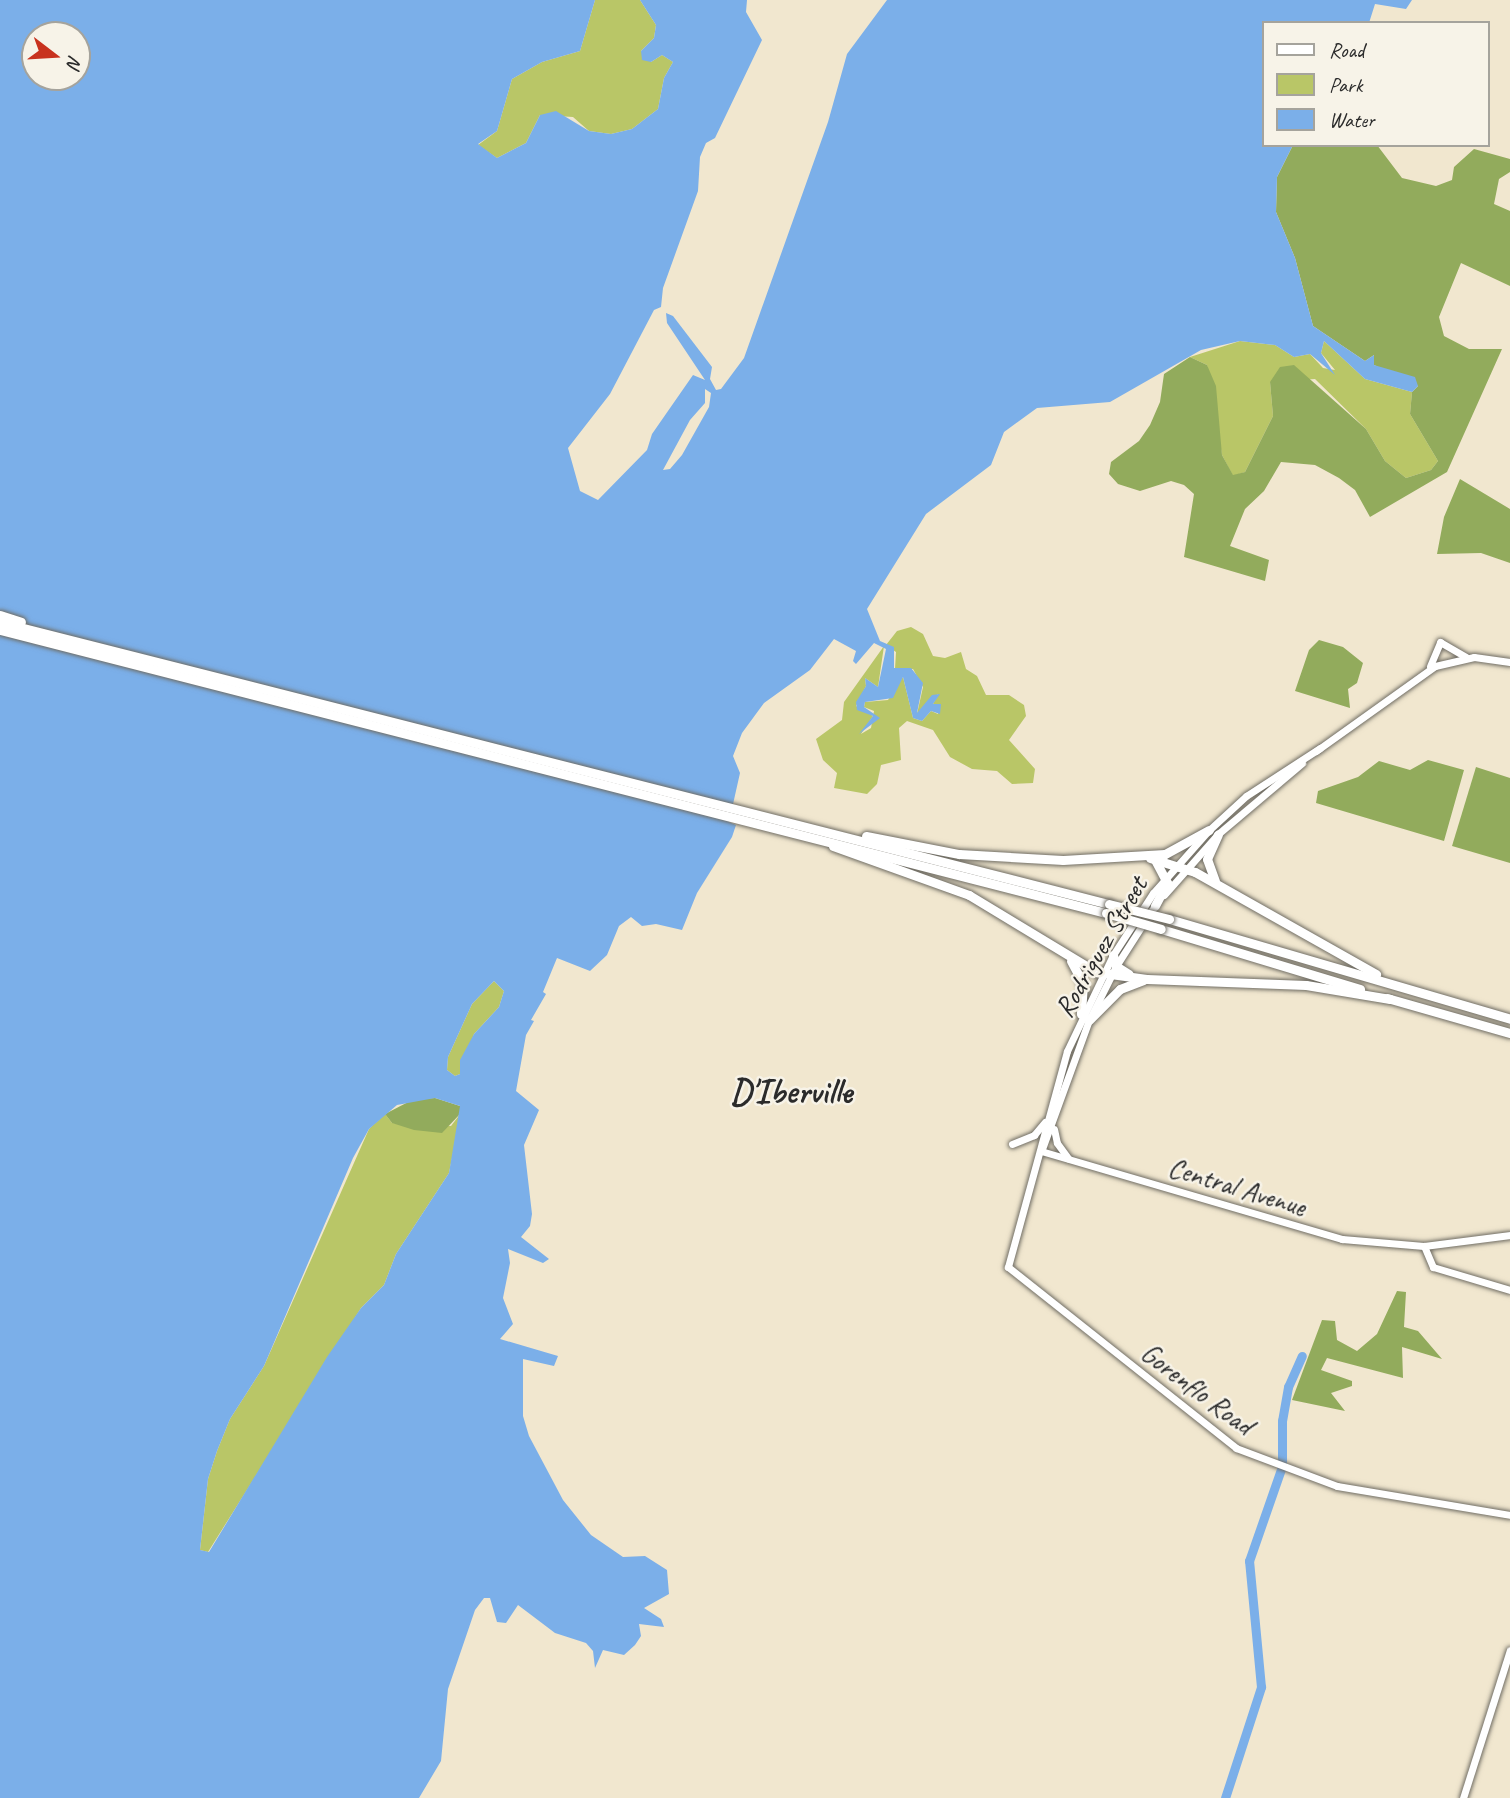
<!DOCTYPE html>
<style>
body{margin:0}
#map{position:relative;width:1510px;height:1798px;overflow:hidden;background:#f1e7cf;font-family:Caveat,sans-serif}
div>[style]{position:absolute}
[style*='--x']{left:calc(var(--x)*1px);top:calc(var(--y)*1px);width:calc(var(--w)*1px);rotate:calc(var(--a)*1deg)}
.green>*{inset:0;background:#b9c667}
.forest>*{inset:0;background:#92ab5c}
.water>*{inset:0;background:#7bafe9}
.river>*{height:9px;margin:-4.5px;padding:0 4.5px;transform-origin:4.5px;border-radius:4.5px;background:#7bafe9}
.roads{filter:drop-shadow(0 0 2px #706d64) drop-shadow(0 0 2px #706d64)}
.secondary>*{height:7px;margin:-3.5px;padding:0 3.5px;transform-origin:3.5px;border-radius:3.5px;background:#fff}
.motorway>*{height:9px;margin:-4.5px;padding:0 4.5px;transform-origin:4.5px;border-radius:4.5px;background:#fff}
.bridges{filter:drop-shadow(0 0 2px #706d64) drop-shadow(0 0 2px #706d64)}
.motorway-bridge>*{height:9px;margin:-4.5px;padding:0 4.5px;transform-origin:4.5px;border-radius:4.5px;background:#fff}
span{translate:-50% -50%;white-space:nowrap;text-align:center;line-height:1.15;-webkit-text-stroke:5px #f7f3e8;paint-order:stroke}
.street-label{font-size:28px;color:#2b2b2b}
.district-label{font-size:35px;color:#2b2b2b;font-weight:700}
.legend{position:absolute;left:1262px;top:21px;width:228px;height:126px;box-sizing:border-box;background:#f7f3e8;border:2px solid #a5a39c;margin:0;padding:9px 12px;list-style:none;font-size:21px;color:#2b2b2b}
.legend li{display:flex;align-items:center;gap:14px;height:35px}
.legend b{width:35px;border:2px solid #a5a39c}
.north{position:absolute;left:21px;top:21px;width:70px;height:70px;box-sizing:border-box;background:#f7f3e8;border:2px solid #a5a39c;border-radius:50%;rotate:107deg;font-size:19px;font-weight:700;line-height:28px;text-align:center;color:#2b2b2b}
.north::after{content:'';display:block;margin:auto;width:24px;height:32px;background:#c8321e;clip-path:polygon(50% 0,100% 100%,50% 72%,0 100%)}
</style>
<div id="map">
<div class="green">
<i style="clip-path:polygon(595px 0,640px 0,656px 25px,654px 38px,641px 51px,651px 62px,662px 55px,673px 62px,664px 78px,658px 109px,632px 129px,611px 134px,589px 131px,573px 117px,540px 115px,526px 143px,497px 158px,478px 145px,497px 131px,512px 79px,542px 62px,580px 51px)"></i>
<i style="clip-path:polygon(1240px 341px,1275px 345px,1294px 357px,1310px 354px,1323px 368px,1335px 370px,1321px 353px,1324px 341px,1365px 379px,1412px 392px,1410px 414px,1438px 461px,1431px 470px,1406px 478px,1385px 461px,1366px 429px,1315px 379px,1270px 382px,1273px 416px,1245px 472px,1233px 476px,1222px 455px,1207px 365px,1190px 357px)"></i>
<i style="clip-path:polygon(911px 627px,923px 634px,933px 656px,945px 658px,961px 652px,966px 669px,977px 676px,986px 695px,1009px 695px,1024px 705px,1026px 716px,1009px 740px,1035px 769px,1033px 783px,1012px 784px,997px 771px,972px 769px,950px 757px,933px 730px,907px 721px,899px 728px,901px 760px,881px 765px,877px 784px,867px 794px,834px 788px,837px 773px,823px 760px,816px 739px,842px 720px,844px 702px,884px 646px,878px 687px,865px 678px,866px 686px,856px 706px,873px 716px,861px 734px,871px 728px,874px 711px,864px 707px,865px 702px,888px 700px,903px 677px,913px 718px,922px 721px,931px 711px,938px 714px,939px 705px,933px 704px,938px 694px,917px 714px,923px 687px,913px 669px,895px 669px,896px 652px,886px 645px,897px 631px)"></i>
<i style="clip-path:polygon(494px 981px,504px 991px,499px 1007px,474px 1034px,460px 1074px,455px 1076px,447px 1070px,448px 1057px,472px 1004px)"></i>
<i style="clip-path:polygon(461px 1113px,449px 1173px,396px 1254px,384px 1285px,361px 1308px,208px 1552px,200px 1550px,208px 1479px,217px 1451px,230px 1419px,264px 1366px,369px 1129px,385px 1114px,392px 1123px,451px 1126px)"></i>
</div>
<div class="forest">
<i style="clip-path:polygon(1293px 145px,1377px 145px,1402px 178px,1436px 186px,1452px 180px,1454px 167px,1474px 149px,1510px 159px,1510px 172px,1499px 179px,1494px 204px,1510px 211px,1510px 286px,1461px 263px,1439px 317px,1444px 336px,1469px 349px,1502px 349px,1447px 472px,1370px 517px,1355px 490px,1339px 478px,1315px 465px,1281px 462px,1264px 491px,1245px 509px,1230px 546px,1269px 560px,1265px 581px,1184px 557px,1194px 494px,1184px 485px,1171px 481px,1140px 491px,1118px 484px,1109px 474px,1111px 462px,1139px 441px,1150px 425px,1160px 402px,1164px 374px,1190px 357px,1207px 365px,1216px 386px,1222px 455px,1233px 475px,1245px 472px,1273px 416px,1270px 382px,1280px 367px,1294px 365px,1366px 429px,1385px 461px,1406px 478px,1431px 470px,1438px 461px,1410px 414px,1412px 392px,1418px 386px,1374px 365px,1374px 355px,1365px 361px,1313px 326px,1295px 258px,1276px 212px,1277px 177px)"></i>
<i style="clip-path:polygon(1460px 479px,1510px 509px,1510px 563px,1481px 553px,1437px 554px,1444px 517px)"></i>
<i style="clip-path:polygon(1319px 640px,1343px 647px,1363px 663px,1357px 683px,1348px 689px,1350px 708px,1295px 691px,1309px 650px)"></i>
<i style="clip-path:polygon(1428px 760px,1464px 770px,1444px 841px,1316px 803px,1318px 791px,1358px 777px,1379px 761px,1410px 770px)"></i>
<i style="clip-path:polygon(1476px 767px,1510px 778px,1510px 863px,1452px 846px)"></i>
<i style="clip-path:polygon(435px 1098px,460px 1106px,461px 1113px,442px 1133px,414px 1130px,392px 1123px,385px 1114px,414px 1099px)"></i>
<i style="clip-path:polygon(1397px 1291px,1406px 1292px,1404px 1327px,1418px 1331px,1442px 1359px,1402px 1347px,1403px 1378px,1327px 1358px,1321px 1370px,1352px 1381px,1352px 1386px,1331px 1393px,1345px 1411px,1292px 1400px,1322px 1320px,1335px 1321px,1337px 1340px,1357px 1351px,1377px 1334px)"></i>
</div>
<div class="water">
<i style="clip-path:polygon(evenodd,0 0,595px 0,580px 51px,542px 62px,512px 79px,497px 131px,478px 144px,497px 158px,526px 143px,540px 115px,556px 111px,589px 131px,611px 134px,632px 129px,658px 109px,664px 78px,673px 62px,662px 55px,651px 62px,642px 60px,641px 51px,654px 38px,656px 25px,640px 0,747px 0,746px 12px,762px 40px,715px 138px,706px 143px,700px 157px,698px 191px,663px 288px,661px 307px,654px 310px,610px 394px,568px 448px,580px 491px,598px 500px,647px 450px,652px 434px,693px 375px,705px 380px,667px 323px,666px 313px,673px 316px,712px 367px,710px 379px,716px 390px,721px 389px,744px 358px,828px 122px,847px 54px,887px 0,1412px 0,1406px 9px,1375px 4px,1369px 23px,1263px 23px,1263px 145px,1293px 145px,1277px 177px,1276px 212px,1295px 258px,1313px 326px,1365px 361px,1374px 355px,1374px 365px,1415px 377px,1418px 386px,1412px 392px,1365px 379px,1324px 341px,1321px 353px,1335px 375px,1310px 354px,1294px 357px,1275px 345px,1240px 341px,1201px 350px,1110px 402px,1037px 408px,1004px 432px,991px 465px,926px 514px,867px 609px,880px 641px,894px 647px,894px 668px,911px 668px,923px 683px,917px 713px,932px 695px,940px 694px,933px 704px,941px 704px,940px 714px,931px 711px,922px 721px,913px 718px,903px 677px,893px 698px,865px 702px,864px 707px,880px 718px,859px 734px,873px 716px,857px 710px,856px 702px,866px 686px,865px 678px,878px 687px,886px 649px,874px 643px,856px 664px,853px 661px,856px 651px,834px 639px,810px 670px,764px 703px,742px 733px,733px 756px,740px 773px,729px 822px,736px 825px,732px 837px,697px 893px,682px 930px,656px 924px,642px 926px,631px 917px,619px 926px,607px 955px,590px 971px,557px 958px,543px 992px,546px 994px,531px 1020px,534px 1021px,526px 1035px,516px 1091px,539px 1110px,524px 1145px,532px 1214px,530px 1226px,521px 1237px,549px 1259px,543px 1263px,508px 1249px,510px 1263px,503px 1298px,513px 1324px,500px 1339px,558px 1356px,554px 1366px,523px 1359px,523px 1416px,529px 1436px,563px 1500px,591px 1535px,623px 1557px,645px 1556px,667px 1570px,669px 1594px,644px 1608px,661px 1619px,664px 1627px,639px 1624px,641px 1636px,635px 1645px,624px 1655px,603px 1650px,595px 1668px,593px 1651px,586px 1643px,555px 1633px,518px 1605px,506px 1623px,497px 1622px,490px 1598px,484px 1598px,475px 1610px,448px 1689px,441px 1761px,419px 1798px,0 1798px,0 0,35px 35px,77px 35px,77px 77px,35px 77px,35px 35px,0 0,705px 389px,711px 393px,709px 407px,682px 455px,670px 469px,663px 470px,690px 420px,705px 403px,705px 389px,0 0,494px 981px,504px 991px,499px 1007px,474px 1034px,460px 1060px,460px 1074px,455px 1076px,447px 1070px,448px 1057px,472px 1004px,494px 981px,0 0,435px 1098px,460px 1106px,449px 1173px,396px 1254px,384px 1285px,361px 1308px,327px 1357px,209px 1552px,200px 1550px,208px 1479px,217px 1451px,230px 1419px,264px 1366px,353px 1158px,369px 1129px,397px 1105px,435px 1098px)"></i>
</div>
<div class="river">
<i style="--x:1225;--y:1798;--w:117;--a:-72"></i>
<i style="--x:1261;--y:1687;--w:127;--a:-95.4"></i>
<i style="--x:1249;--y:1561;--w:101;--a:-70.8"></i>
<i style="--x:1282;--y:1466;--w:45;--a:-90"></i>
<i style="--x:1282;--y:1421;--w:35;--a:-80"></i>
<i style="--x:1288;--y:1387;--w:34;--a:-66"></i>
</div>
<div class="roads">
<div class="secondary">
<i style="--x:1440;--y:642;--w:30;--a:30"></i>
<i style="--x:1430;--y:666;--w:26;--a:-67"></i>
<i style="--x:1320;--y:748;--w:88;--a:147"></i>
<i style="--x:1246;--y:796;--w:50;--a:137.4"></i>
<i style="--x:1209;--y:830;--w:84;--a:131.6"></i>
<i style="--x:1153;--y:893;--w:74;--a:122.8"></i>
<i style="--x:1113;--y:955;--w:106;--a:115.6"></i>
<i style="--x:1067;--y:1051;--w:224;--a:105.3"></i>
<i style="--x:1008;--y:1267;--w:291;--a:38.4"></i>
<i style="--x:1236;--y:1448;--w:108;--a:20.6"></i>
<i style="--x:1337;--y:1486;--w:175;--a:9.5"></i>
<i style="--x:1316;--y:751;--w:146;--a:-35.5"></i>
<i style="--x:1435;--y:666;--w:40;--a:-13"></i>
<i style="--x:1474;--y:657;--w:36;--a:8"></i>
<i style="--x:1164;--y:895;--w:81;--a:-48.5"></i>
<i style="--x:1218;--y:834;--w:110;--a:-40.2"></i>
<i style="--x:1054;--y:1129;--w:14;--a:78"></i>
<i style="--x:1057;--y:1143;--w:19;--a:54"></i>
<i style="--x:1012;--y:1144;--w:24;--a:-22"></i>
<i style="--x:1034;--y:1135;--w:17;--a:-50"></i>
<i style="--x:1042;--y:1149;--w:137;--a:-70"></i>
<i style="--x:1089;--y:1020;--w:60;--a:-63.4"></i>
<i style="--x:1116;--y:966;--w:67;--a:-57.3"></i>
<i style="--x:1041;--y:1151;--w:314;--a:16.3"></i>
<i style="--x:1342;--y:1239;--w:82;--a:4.9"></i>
<i style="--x:1424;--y:1246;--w:87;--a:-7.3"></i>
<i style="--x:1424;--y:1246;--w:23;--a:67"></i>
<i style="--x:1433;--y:1267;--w:80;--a:16.6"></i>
<i style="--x:1463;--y:1798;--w:155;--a:-72.4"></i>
</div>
<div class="motorway">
<i style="--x:0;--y:615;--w:22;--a:18"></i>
<i style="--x:0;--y:622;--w:1144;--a:14.27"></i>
<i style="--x:0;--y:630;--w:1142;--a:14.35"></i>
<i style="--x:866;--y:836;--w:95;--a:11"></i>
<i style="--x:959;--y:854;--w:104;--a:3.3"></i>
<i style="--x:1063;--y:860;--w:102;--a:-3.4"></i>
<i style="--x:1165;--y:854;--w:50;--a:-28.6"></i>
<i style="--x:833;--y:846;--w:145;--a:19.8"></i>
<i style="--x:969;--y:895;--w:149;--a:31.2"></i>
<i style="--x:1096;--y:972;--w:51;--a:7.8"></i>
<i style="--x:1147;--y:979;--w:159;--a:2.2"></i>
<i style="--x:1306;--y:985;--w:85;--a:9.5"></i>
<i style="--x:1150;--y:858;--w:47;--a:17.3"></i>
<i style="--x:1195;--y:872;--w:208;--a:29.4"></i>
<i style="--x:1155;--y:860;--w:26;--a:62"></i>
<i style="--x:1167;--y:883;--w:26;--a:118"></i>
<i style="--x:1215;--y:881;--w:23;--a:-110"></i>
<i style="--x:1207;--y:859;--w:27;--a:-66"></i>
<i style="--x:1169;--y:919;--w:355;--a:16.3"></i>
<i style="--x:1161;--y:929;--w:208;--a:16.8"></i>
<i style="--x:1113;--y:955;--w:11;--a:75"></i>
<i style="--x:1116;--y:966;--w:15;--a:32"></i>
<i style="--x:1071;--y:961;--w:26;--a:62"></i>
<i style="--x:1083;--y:984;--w:30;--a:94"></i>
<i style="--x:1387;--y:998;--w:128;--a:15.9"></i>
<i style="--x:1089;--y:1020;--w:44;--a:-45"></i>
<i style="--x:1120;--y:989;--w:25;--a:-21"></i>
</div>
</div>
<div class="bridges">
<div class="motorway-bridge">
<i style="--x:1109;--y:904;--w:62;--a:14"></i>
<i style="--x:1106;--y:913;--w:57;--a:16.2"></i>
</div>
</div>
<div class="street-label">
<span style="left:1101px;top:947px;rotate:-60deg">Rodriguez Street</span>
<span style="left:1237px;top:1187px;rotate:17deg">Central Avenue</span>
<span style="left:1197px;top:1389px;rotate:37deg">Gorenflo Road</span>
</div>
<div class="district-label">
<span style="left:791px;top:1092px">D'Iberville</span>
</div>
<ul class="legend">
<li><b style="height:9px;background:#fff"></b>Road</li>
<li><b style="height:19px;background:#b9c667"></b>Park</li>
<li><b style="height:19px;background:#7bafe9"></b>Water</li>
</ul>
<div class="north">N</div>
</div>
